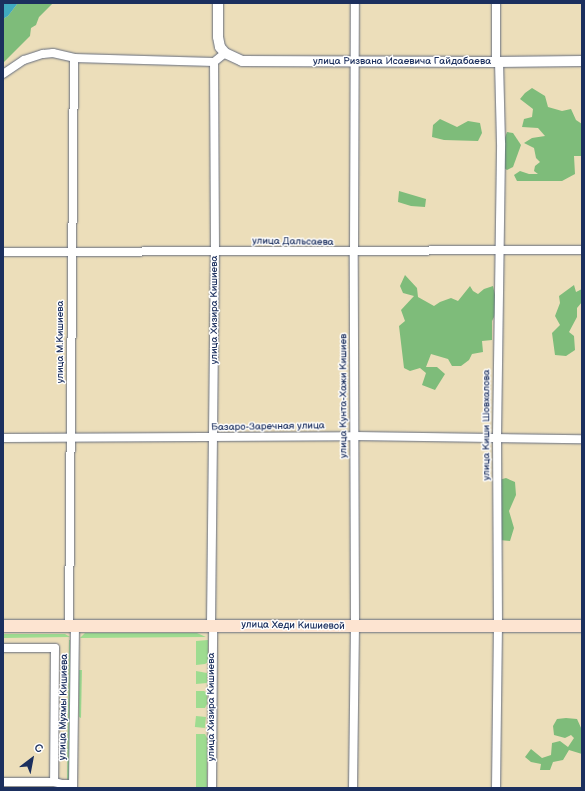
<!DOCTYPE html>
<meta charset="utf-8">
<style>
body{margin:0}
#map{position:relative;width:585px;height:791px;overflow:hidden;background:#ecdeba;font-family:"Balsamiq Sans",sans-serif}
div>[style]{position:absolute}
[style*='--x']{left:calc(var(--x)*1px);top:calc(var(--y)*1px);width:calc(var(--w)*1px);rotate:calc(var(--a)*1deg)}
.green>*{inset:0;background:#9edc90;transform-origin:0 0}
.forest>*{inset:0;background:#7ebc7a}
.water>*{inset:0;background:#40a9c0}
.roads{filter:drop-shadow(0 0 1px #646c7e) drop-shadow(0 0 1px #646c7e)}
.minor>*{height:8px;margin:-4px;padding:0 4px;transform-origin:4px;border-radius:4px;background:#fff}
.tertiary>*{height:10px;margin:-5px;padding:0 5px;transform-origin:5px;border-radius:5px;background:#fff}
.secondary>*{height:12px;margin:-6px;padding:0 6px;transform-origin:6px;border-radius:6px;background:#fde4d1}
span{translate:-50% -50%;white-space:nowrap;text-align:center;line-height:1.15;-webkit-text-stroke:3px #fff;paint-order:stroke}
.street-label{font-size:10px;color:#1b2f5e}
.frame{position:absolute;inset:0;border:4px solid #1b2f5e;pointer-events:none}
.north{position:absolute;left:12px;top:739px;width:40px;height:40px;-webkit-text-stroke:3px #fff;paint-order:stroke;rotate:32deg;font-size:11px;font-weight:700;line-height:16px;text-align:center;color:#1b2f5e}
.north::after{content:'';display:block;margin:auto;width:14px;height:18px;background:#1b2f5e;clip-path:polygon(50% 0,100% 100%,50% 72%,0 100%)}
</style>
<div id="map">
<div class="green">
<i style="clip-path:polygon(85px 633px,197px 633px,206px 637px,80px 638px)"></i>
<i style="clip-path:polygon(3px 634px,65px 634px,70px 637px,3px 638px)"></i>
<i style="clip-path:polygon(69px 640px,70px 640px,69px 778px,67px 781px)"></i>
<i style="clip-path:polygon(208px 640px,208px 662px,205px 664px,196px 665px,196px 641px)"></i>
<i style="clip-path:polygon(79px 670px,82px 670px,81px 718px,79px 717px)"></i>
<i style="clip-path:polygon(196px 671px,207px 673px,207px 683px,196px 684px)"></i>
<i style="clip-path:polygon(196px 691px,204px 691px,207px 693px,207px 704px,205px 708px,196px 708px)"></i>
<i style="left:196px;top:716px;width:10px;height:11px;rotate:6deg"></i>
<i style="clip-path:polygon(196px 734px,205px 734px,207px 738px,207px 788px,196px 788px)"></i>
</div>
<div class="forest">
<i style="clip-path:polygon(18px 3px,53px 3px,39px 17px,36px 25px,31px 28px,30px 36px,3px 63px,3px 19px,8px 16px)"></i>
<i style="clip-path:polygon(532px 88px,545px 96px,548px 107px,562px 111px,571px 109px,576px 120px,582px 124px,582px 156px,574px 156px,575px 174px,562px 181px,517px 181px,514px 175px,520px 171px,529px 174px,538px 174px,534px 171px,535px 166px,540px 162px,536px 158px,534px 148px,524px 143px,532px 138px,545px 136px,538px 128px,522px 127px,524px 119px,532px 117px,533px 109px,520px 99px,525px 93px)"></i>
<i style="clip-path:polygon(440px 119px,457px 127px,468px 121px,480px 123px,482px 133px,478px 141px,444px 140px,432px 137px,433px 125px)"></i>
<i style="clip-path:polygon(507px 132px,513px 133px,521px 145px,513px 167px,507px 170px,504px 168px,503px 143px)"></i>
<i style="clip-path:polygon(399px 191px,426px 199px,425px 207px,411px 206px,398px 202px)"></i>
<i style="clip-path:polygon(405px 275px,417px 288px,418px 297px,434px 306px,440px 302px,451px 298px,458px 301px,470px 286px,473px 291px,478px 294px,484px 289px,493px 286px,495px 295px,497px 311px,492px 321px,492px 340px,482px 341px,483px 352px,472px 354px,469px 360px,461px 366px,452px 366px,448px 359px,431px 354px,426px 367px,437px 367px,445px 374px,435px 390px,422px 385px,426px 373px,420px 368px,410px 371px,404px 368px,399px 326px,405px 321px,401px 310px,414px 296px,403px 293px,400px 286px)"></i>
<i style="clip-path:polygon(574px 285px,576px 292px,582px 289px,582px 302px,577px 308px,577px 317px,569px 332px,574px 336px,575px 350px,566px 356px,555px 355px,552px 333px,560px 325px,555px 316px,560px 303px,559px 296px)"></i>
<i style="clip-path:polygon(506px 478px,515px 482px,516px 495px,509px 511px,514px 528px,510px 541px,499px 540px,499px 480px)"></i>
<i style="clip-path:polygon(566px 718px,577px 719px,582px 730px,582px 754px,569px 750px,563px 760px,553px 762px,550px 770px,540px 770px,541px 764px,531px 762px,525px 757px,531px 749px,542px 758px,551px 755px,552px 743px,560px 741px,568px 747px,574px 738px,571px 735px,565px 738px,554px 735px,553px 726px,557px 719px)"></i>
</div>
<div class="water">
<i style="clip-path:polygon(3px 3px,18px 3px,8px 16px,3px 19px)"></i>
</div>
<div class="roads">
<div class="minor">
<i style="--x:496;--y:3;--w:59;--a:90"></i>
<i style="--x:3;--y:74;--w:25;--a:-34"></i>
<i style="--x:24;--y:60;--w:20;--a:-18"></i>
<i style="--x:43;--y:54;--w:10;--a:-6"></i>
<i style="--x:53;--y:53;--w:22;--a:13"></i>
<i style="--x:74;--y:58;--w:140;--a:1.6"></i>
<i style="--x:3;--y:252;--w:579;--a:-0.2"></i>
<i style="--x:3;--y:438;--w:351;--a:-0.3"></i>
<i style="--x:354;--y:436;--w:228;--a:0.8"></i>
<i style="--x:211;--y:625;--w:374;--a:-89.4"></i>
<i style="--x:215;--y:251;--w:189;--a:-90.3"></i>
<i style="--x:214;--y:62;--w:14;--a:-39"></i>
<i style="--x:69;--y:626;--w:568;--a:-89.5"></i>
<i style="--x:3;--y:648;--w:52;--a:0"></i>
<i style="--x:55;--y:648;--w:134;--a:90.4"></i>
<i style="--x:54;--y:782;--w:51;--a:180"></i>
<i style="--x:54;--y:782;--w:9;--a:13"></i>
<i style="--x:63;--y:784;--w:10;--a:0"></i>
<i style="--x:73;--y:788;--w:162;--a:-89.3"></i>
<i style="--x:212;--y:788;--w:163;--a:-89.6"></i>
<i style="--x:353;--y:788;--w:162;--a:-89.3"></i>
<i style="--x:355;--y:626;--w:374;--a:-90.2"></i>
<i style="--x:354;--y:252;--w:249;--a:-89.8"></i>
<i style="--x:496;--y:788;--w:163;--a:-89.3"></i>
<i style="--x:498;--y:625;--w:188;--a:-90.3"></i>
<i style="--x:497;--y:437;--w:294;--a:-89.2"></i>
<i style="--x:501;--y:143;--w:81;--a:-91.4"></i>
</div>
<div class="tertiary">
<i style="--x:218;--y:3;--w:34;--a:90"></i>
<i style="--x:218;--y:37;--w:10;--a:79"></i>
<i style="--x:220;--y:47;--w:8;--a:50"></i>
<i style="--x:225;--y:53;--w:19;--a:25"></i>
<i style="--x:242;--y:61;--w:254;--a:0.2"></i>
<i style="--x:496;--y:62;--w:86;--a:-0.7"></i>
</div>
<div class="secondary">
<i style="--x:3;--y:626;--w:579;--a:0"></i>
</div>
</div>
<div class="street-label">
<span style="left:402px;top:62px">улица Ризвана Исаевича Гайдабаева</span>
<span style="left:293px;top:242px;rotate:1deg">улица Дальсаева</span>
<span style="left:215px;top:310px;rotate:-90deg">улица Хизира Кишиева</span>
<span style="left:61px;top:342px;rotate:-90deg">улица М.Кишиева</span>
<span style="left:344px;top:396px;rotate:-90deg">улица Кунта-Хажи Кишиев</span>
<span style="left:487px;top:425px;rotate:-90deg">улица Киши Шовхалова</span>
<span style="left:268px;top:427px;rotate:-1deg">Базаро-Заречная улица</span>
<span style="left:293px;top:626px;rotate:1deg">улица Хеди Кишиевой</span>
<span style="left:64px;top:707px;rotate:-89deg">улица Мухмы Кишиева</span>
<span style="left:212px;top:707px;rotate:-90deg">улица Хизира Кишиева</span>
</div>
<div class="frame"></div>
<div class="north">С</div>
</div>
